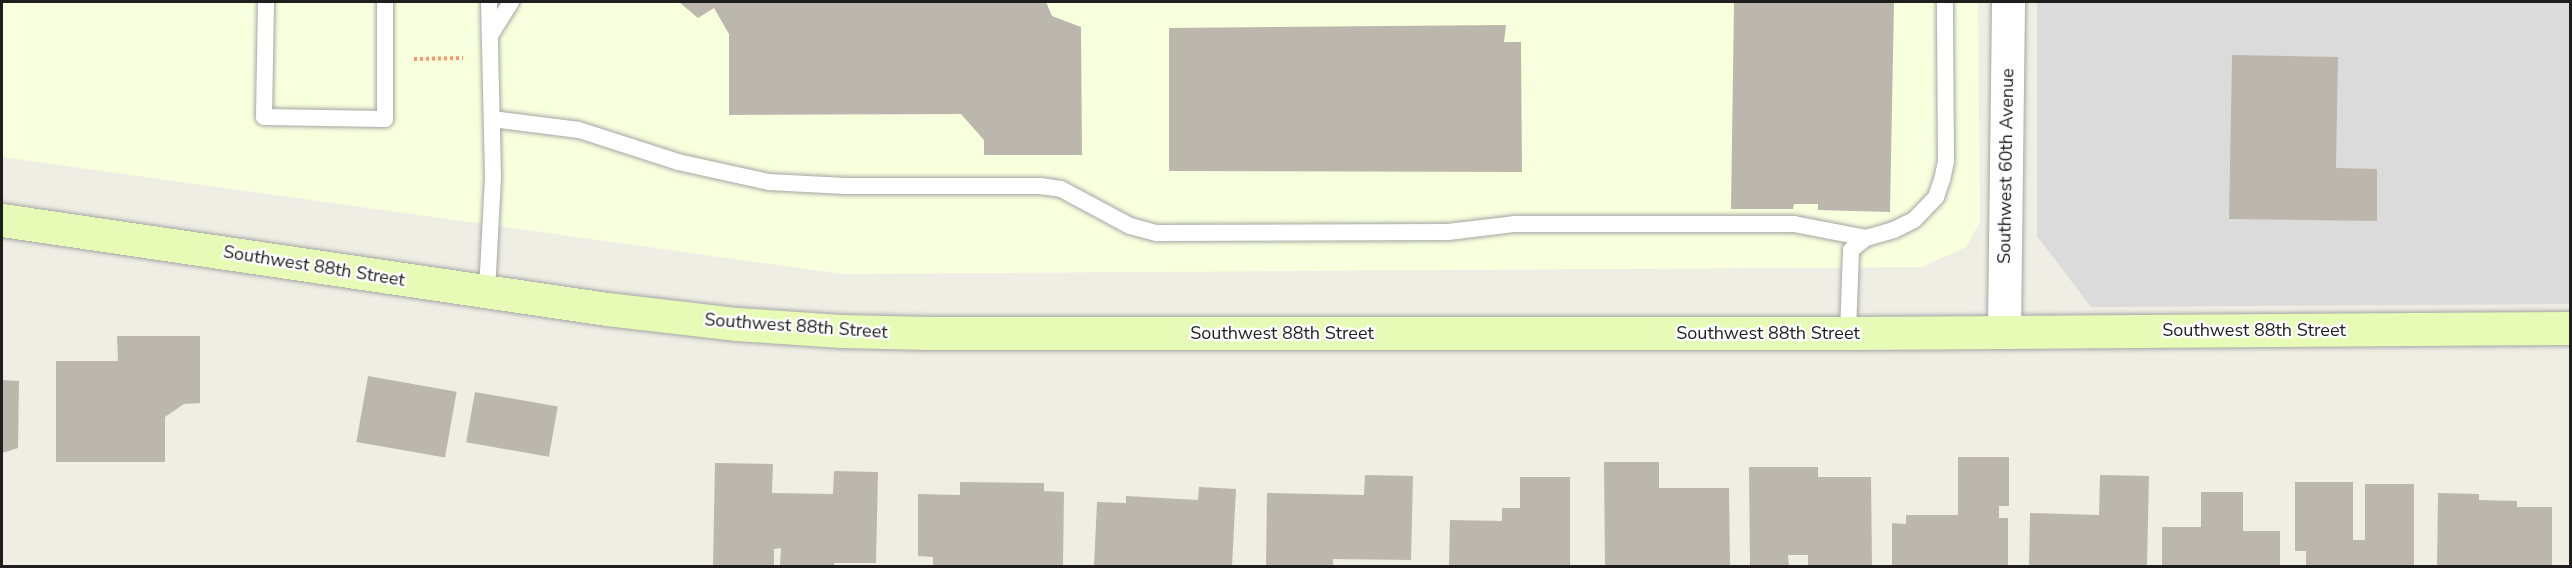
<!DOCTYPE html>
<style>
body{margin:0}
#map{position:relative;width:2572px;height:568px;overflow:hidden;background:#efeee4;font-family:"Nunito Sans",sans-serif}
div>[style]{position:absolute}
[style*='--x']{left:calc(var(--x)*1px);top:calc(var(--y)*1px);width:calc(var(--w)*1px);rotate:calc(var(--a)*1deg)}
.residential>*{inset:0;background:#dcdbdb}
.education>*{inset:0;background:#f8ffdd}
.building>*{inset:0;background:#bcb7ad;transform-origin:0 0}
.path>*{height:4px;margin-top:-2px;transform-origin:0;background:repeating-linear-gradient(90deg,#fd9767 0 3px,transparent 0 6px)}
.roads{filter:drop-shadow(0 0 2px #a5a5a5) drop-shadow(0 0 2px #a5a5a5)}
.lane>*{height:16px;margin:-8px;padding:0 8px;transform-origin:8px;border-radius:8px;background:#fff}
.street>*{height:33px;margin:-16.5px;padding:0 16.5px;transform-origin:16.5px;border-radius:16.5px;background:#fff}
.secondary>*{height:33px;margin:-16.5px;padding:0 16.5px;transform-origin:16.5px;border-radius:16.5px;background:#e8fbb6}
span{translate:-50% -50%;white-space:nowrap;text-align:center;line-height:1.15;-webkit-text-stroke:4.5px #fff;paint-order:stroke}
.street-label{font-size:18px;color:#1e1e1e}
.frame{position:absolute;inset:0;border:3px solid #1e1e1e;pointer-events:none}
</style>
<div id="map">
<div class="residential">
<i style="clip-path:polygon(2037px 2px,2570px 2px,2570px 304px,2091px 307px,2037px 236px)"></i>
</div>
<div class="education">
<i style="clip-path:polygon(2px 2px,1978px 2px,1980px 222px,1966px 247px,1922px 267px,842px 274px,2px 157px)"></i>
</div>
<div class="building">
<i style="clip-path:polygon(679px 2px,1046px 2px,1052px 16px,1081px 27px,1082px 155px,984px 155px,984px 140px,961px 114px,729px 115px,729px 34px,714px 8px,698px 18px)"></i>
<i style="clip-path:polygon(1734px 2px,1894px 2px,1890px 212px,1818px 210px,1818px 204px,1794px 204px,1793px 209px,1731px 209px)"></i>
<i style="clip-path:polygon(1506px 25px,1504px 42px,1521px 42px,1522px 172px,1169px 171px,1169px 28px)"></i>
<i style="clip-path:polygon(2232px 55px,2338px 57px,2336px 168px,2377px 169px,2377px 221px,2229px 219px)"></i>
<i style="clip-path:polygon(117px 336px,200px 336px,200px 403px,184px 404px,165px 417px,165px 462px,56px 462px,56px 361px,118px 361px)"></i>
<i style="left:368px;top:376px;width:90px;height:67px;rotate:10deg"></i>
<i style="clip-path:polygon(2px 380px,19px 381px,18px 448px,2px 453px)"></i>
<i style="left:475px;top:392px;width:84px;height:51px;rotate:10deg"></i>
<i style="clip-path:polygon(1958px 457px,2009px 457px,2009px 506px,1999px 506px,1999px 518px,2008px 518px,2008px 566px,1892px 566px,1892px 523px,1906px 524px,1906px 515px,1958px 515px)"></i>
<i style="clip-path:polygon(1604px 462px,1659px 462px,1659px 488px,1729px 488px,1730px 566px,1605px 566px)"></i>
<i style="clip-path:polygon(715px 463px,773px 464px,772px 493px,833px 494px,834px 471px,878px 472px,876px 563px,834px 563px,834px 566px,780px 566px,781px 548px,774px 549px,774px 566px,713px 565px)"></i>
<i style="clip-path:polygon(1749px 467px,1818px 467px,1818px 477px,1871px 477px,1872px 566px,1808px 566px,1808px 555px,1788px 555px,1789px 566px,1750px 566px)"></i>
<i style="clip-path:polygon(1365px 475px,1413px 476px,1411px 560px,1333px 559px,1333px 566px,1266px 566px,1267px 493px,1364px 495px)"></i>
<i style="clip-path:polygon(2100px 475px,2149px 476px,2147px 566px,2029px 566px,2030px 513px,2099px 515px)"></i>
<i style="clip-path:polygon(1520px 477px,1570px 477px,1570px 566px,1449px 566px,1450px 520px,1502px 521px,1502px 508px,1520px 508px)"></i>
<i style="clip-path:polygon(960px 482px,1044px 483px,1044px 491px,1064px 492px,1063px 565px,933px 566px,933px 557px,918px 556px,918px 494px,960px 495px)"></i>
<i style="clip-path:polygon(2295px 482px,2353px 482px,2353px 540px,2365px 540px,2365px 484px,2414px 484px,2414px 566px,2306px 566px,2306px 551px,2295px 551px)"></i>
<i style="clip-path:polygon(1199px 487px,1236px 489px,1232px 566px,1094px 566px,1097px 502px,1126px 503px,1126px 496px,1198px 500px)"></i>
<i style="clip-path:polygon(2201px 492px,2243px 492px,2243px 531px,2280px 531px,2280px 566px,2162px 566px,2162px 527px,2201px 527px)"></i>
<i style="clip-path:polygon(2438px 493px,2479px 494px,2479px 500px,2517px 501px,2517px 507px,2552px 507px,2552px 566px,2437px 566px)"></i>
</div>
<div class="path">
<i style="--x:414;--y:59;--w:49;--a:-1.2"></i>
</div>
<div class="roads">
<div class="lane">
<i style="--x:266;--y:2;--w:115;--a:91"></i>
<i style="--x:264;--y:117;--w:121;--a:0.9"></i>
<i style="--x:385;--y:119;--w:117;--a:-90"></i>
<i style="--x:491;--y:34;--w:38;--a:-58"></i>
<i style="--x:492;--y:119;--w:88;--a:7.2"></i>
<i style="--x:579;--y:130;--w:104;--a:17.9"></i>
<i style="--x:678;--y:162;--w:93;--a:12.4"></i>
<i style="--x:769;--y:182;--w:76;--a:3"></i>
<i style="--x:845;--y:186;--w:195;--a:0"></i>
<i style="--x:1040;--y:186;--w:21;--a:8"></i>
<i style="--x:1061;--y:189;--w:78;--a:28.2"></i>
<i style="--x:1130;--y:226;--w:28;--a:15"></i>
<i style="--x:1157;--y:233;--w:291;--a:-0.2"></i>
<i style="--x:1448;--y:232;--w:66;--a:-6.9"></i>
<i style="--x:1514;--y:224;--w:280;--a:0"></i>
<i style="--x:1794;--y:224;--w:73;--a:11"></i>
<i style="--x:487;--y:292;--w:115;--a:-87"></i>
<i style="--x:493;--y:177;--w:175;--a:-91.3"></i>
<i style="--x:1848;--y:333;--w:83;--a:-87.9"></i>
<i style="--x:1851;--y:250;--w:19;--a:-39"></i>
<i style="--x:1866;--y:238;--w:29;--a:-16"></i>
<i style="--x:1894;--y:230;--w:22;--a:-27"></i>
<i style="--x:1914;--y:220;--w:32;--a:-46"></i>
<i style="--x:1936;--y:197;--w:18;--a:-71"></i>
<i style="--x:1942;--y:180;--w:19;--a:-78"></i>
<i style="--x:1946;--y:161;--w:159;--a:-90.4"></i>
</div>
<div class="street">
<i style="--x:2004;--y:331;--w:329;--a:-89.3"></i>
</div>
<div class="secondary">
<i style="--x:2;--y:220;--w:612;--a:8.37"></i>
<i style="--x:607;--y:309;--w:131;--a:6.6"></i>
<i style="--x:737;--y:324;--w:104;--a:3.9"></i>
<i style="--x:841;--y:331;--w:90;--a:1.3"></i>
<i style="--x:931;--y:333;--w:917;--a:0"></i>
<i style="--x:1848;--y:333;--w:722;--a:-0.4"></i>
</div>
</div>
<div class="street-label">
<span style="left:2006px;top:166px;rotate:-89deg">Southwest 60th Avenue</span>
<span style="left:314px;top:266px;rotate:9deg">Southwest 88th Street</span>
<span style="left:796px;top:326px;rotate:4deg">Southwest 88th Street</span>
<span style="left:2254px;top:330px">Southwest 88th Street</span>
<span style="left:1282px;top:333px">Southwest 88th Street</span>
<span style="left:1768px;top:333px">Southwest 88th Street</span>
</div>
<div class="frame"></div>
</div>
